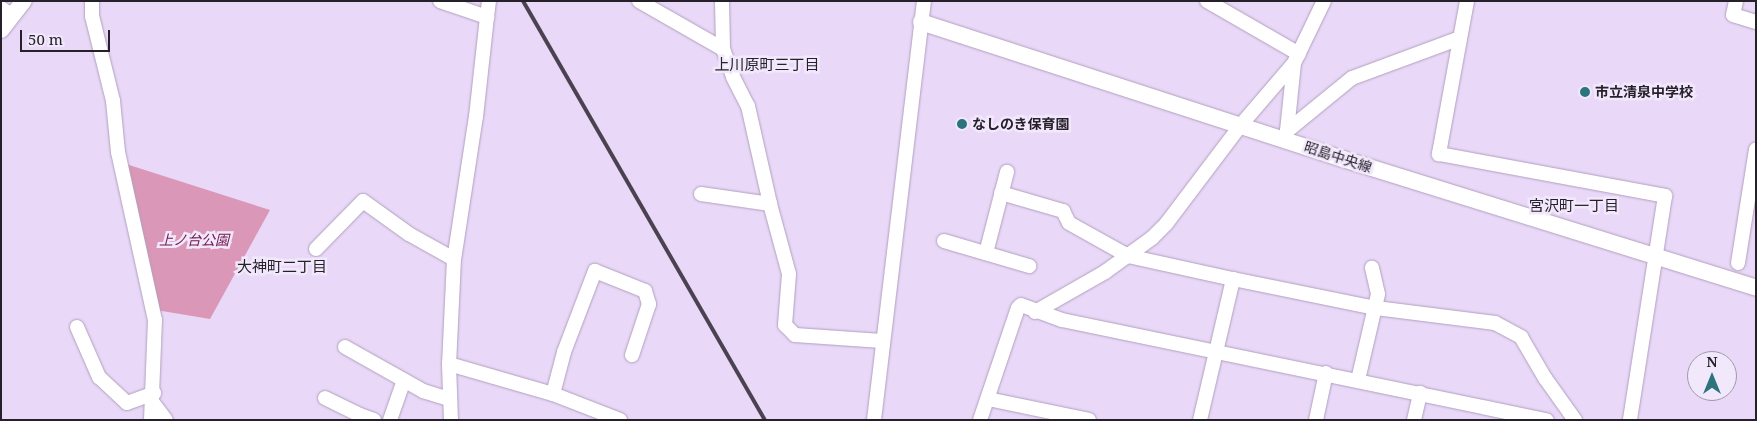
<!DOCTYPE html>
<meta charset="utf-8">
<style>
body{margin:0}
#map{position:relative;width:1757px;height:421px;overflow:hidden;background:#e9d8f7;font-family:"Noto Serif","Noto Sans JP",serif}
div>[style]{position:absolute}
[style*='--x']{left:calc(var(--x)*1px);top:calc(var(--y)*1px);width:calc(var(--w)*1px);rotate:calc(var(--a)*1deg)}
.green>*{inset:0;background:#da97b7}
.roads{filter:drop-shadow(0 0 1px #b0a0be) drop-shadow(0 0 1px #b0a0be)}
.minor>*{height:14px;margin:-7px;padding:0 7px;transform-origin:7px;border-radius:7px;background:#fff}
.tertiary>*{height:16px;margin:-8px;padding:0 8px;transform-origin:8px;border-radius:8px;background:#fff}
.rail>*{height:4px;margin:-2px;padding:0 2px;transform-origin:2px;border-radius:2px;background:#4a4250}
.dots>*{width:14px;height:14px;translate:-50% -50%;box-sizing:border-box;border:2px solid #f2e8fb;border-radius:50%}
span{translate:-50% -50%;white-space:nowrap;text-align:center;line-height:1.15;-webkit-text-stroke:5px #f2e8fb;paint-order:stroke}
.poi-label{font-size:14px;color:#26202b;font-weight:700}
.left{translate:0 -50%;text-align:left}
.street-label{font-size:14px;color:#26202b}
.park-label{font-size:14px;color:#71124b;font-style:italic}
.neighbourhood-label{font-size:15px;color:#26202b}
.frame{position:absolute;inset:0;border:2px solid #26202b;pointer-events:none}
.north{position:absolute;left:1687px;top:351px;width:50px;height:50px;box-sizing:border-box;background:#f2e8fb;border:1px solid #a098a8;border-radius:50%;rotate:0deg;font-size:14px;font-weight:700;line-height:20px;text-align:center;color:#26202b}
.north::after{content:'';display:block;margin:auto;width:18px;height:22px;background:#2c737e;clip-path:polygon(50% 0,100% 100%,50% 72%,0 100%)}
.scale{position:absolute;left:20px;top:30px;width:90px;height:22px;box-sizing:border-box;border:2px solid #26202b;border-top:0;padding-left:6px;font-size:15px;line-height:18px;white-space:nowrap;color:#26202b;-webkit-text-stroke:4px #f2e8fb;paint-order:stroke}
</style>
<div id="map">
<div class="green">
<i style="clip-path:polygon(126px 164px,270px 210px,210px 319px,156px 310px)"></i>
</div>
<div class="roads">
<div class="minor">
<i style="--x:92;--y:1;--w:15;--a:90"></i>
<i style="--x:92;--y:16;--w:88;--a:76.1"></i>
<i style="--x:113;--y:101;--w:51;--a:84.4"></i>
<i style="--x:118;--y:152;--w:172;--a:77.6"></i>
<i style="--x:155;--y:320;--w:100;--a:92.3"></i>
<i style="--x:440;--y:1;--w:50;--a:18.8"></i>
<i style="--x:487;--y:17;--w:100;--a:96.3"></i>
<i style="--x:476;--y:116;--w:145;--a:98.7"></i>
<i style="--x:454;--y:259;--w:105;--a:92.7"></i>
<i style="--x:449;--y:364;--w:56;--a:88"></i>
<i style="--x:639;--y:1;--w:97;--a:29.7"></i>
<i style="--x:722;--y:1;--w:48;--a:88.8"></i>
<i style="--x:723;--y:49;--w:30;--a:70"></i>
<i style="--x:733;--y:77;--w:33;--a:63"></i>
<i style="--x:748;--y:106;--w:100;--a:77.3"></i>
<i style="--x:770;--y:204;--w:73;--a:74.8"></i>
<i style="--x:789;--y:274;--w:51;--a:94.5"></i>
<i style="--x:785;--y:325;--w:14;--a:45"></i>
<i style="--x:795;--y:335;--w:87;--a:3.9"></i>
<i style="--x:1207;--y:1;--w:106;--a:29.9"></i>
<i style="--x:1467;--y:1;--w:156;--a:100.4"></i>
<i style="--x:1439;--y:154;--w:230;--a:10.5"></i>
<i style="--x:1665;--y:196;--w:227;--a:98.9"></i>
<i style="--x:1736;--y:1;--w:14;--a:102"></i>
<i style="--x:1733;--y:15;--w:24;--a:17"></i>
<i style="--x:1;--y:8;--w:14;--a:34"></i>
<i style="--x:487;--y:17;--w:16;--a:-83"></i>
<i style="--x:1287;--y:131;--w:84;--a:-39.2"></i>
<i style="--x:1352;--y:78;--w:115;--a:-20.3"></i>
<i style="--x:1287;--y:131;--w:68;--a:-84.1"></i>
<i style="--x:1001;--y:193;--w:65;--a:16.2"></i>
<i style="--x:1063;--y:211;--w:13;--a:63"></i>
<i style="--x:1069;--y:223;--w:68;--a:29.2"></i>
<i style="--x:1128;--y:256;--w:107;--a:12.4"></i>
<i style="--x:1233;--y:279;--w:146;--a:11.5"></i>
<i style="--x:1376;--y:308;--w:120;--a:7.2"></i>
<i style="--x:1495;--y:323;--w:30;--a:28"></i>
<i style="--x:1521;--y:337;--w:48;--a:59.7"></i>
<i style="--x:1545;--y:378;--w:52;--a:54.5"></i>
<i style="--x:701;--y:194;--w:70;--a:8.2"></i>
<i style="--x:944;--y:241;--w:89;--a:16.4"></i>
<i style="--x:316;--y:249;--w:67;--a:-45.6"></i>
<i style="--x:363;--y:201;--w:57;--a:35.7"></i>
<i style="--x:409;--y:234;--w:51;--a:29.1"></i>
<i style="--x:986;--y:253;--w:84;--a:-75.5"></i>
<i style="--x:1738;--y:263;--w:115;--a:-81"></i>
<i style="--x:1035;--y:312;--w:81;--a:-29.7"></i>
<i style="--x:1105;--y:272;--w:58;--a:-35.9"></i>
<i style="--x:1152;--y:238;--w:20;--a:-45"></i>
<i style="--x:1166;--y:224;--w:123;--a:-52.9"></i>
<i style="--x:1240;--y:126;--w:83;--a:-49.4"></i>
<i style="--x:1294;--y:63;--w:69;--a:-64.2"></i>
<i style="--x:77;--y:327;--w:55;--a:66.3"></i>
<i style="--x:99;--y:377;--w:38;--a:43"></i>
<i style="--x:127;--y:403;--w:29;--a:-20"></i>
<i style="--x:345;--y:347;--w:90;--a:29.4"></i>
<i style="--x:423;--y:391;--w:28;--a:17"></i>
<i style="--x:449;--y:364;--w:108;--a:16.1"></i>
<i style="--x:553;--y:394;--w:72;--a:21.2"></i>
<i style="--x:1358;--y:380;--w:88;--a:-76.9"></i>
<i style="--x:1378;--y:294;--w:27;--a:-103"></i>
<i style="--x:553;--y:394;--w:43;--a:-75.3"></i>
<i style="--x:564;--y:352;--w:87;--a:-69.1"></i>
<i style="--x:595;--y:271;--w:54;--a:21.8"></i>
<i style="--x:645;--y:291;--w:14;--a:73"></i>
<i style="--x:649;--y:304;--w:54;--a:108.4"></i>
<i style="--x:325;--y:398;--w:39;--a:26"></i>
<i style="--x:360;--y:415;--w:15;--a:20"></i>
<i style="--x:988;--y:399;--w:103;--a:11.7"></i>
<i style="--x:153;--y:403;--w:21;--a:53"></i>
<i style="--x:390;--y:420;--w:42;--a:-70.7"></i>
<i style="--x:874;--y:420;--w:422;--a:-83.2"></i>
<i style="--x:980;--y:420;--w:118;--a:-71.3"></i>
<i style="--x:1018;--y:308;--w:4;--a:-45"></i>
<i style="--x:1021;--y:305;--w:44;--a:20.1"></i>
<i style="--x:1062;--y:320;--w:495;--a:11.7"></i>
<i style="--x:1200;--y:420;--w:145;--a:-76.8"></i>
<i style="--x:1316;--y:420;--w:48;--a:-78"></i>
<i style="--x:1414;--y:420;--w:28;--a:-77"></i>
</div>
<div class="tertiary">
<i style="--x:921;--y:22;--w:444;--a:18"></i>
<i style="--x:1343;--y:159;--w:433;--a:17.3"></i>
<i style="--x:1;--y:30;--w:37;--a:-52"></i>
</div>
</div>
<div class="rail">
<i style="--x:523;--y:1;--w:484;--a:60"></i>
</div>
<div class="dots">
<i style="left:1585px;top:92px;background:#2c737e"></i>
<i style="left:962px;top:124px;background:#2c737e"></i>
</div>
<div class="poi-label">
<span class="left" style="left:1595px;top:92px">市立清泉中学校</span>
<span class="left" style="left:972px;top:124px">なしのき保育園</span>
</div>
<div class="street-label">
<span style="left:1338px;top:157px;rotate:18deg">昭島中央線</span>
</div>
<div class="park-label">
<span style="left:194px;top:240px">上ノ台公園</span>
</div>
<div class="neighbourhood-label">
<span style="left:767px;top:65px">上川原町三丁目</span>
<span style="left:1574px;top:206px">宮沢町一丁目</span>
<span style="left:282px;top:267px">大神町二丁目</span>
</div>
<div class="frame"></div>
<div class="north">N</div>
<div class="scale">50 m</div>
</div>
